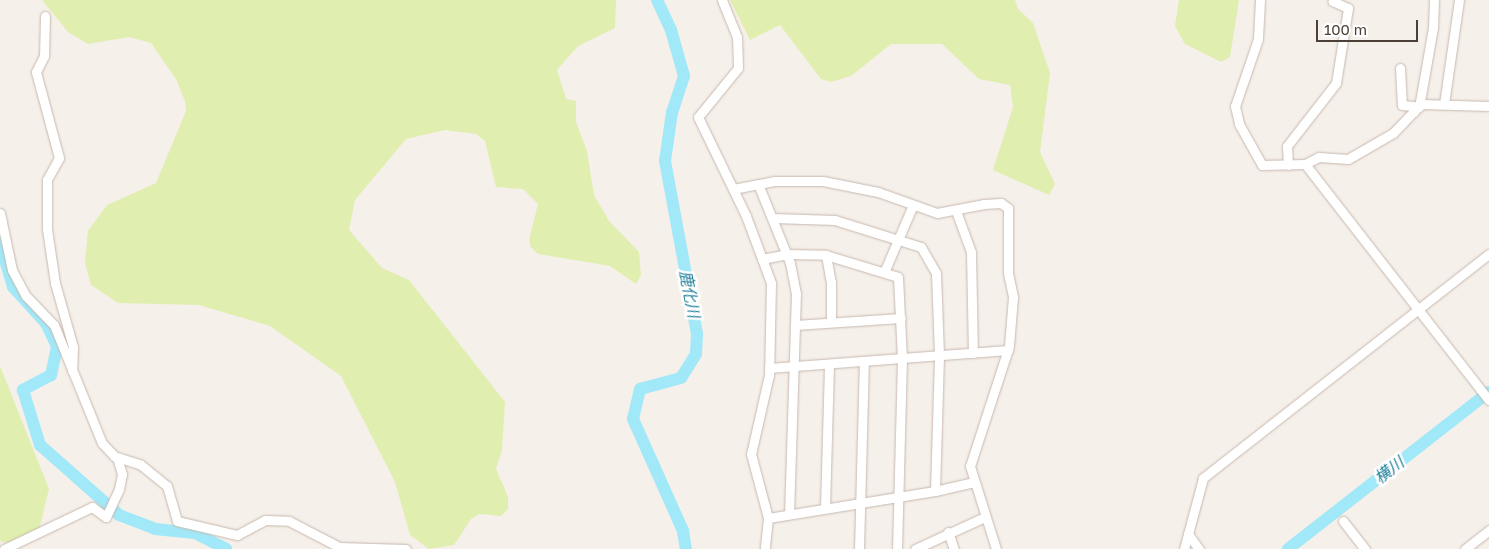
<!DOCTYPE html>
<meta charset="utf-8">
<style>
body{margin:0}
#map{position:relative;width:1489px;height:549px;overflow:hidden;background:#f6f0ea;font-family:"Golos Text","Noto Sans JP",sans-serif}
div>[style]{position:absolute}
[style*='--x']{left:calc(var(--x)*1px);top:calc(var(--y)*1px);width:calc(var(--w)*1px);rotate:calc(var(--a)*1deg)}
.green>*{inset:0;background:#e0eeaf}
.river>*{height:12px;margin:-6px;padding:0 6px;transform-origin:6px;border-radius:6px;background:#a1e8f8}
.roads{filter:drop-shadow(0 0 1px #c6b8ae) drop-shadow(0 0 1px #c6b8ae)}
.minor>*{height:9px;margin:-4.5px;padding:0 4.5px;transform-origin:4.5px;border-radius:4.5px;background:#fff}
span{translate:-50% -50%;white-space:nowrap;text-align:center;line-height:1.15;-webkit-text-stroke:5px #fff;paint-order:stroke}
.water-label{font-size:16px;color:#1e7f98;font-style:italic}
.scale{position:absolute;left:1316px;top:20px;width:102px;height:22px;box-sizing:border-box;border:2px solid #4c3f37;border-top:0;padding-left:6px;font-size:15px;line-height:18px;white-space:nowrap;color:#4c3f37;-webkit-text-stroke:4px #fff;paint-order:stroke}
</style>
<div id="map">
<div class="green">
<i style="clip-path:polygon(42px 0,616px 0,615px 28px,578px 46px,557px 70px,566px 99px,576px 101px,576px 122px,587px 151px,594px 195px,609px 221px,639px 252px,641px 275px,636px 284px,610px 266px,538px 254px,530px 246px,530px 236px,538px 204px,523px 189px,496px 187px,485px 141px,476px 134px,445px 130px,406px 139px,355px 200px,349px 230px,382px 268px,409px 280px,505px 402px,502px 450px,496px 469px,508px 497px,508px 509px,501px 516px,480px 514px,471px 519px,454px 545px,429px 549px,410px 535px,395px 482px,341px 376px,270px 326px,199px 305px,118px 303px,91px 285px,85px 263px,88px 231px,107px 205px,156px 183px,186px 111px,185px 101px,176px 79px,151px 43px,129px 37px,88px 44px,68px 32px)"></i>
<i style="clip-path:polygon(730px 0,1015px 0,1018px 9px,1033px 23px,1050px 73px,1040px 152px,1055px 184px,1049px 195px,993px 170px,1013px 107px,1010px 85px,979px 79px,942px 44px,891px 44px,851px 76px,831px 82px,821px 79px,780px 25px,750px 40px)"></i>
<i style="clip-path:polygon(1179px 0,1239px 0,1230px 57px,1221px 62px,1185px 44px,1175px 26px)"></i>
<i style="clip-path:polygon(0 366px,49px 489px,39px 530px,11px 543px,0 541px)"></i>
</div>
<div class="river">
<i style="--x:657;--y:0;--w:33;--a:65"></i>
<i style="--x:671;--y:30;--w:48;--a:74.2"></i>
<i style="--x:684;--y:76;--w:38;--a:108"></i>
<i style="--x:672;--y:112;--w:49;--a:98.1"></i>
<i style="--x:665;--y:161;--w:176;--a:79.5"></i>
<i style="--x:697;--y:334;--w:20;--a:93"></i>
<i style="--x:696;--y:354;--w:28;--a:122"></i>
<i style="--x:681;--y:378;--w:42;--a:165"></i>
<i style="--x:640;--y:389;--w:31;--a:103"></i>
<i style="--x:633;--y:419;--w:123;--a:65.9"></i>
<i style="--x:683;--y:531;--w:18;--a:81"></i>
<i style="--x:0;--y:243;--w:46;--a:73.5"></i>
<i style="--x:13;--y:287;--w:49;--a:47.5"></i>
<i style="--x:46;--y:323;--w:26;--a:65"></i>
<i style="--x:57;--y:347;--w:29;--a:102"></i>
<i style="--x:51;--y:375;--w:32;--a:152"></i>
<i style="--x:23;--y:390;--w:58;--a:72.8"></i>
<i style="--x:40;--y:445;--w:106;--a:41.5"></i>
<i style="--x:119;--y:515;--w:39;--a:21"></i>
<i style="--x:155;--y:529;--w:40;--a:5.7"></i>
<i style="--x:195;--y:533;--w:35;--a:27"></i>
<i style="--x:1288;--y:549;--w:255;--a:-38"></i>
</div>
<div class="roads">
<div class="minor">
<i style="--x:722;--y:0;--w:40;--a:68"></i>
<i style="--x:737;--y:37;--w:31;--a:88"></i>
<i style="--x:738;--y:68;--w:63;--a:129.2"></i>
<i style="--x:698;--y:117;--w:110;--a:64.1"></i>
<i style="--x:746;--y:216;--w:72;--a:69.5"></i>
<i style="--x:771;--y:283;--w:92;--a:91.2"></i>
<i style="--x:769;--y:375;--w:81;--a:102.8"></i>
<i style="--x:751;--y:454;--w:66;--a:75.1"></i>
<i style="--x:768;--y:518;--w:31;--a:96"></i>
<i style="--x:1260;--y:0;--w:39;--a:93"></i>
<i style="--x:1258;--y:39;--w:71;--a:108.9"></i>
<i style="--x:1235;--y:106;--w:18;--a:77"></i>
<i style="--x:1239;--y:124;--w:47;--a:60.7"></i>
<i style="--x:1262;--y:165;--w:43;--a:-1.3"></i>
<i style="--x:1305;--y:164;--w:16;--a:-27"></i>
<i style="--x:1319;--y:157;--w:29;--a:4"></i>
<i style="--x:1348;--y:159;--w:52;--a:-30"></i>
<i style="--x:1393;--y:133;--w:40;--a:-46"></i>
<i style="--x:1421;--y:104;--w:68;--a:1.7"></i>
<i style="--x:45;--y:16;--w:40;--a:91.4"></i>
<i style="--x:44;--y:56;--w:18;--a:117"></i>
<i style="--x:36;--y:72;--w:89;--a:75"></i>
<i style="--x:59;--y:158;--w:25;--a:119"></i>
<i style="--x:47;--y:180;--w:49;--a:90"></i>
<i style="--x:47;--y:229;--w:55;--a:81.6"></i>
<i style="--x:55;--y:283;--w:66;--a:74.3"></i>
<i style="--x:73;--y:347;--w:24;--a:92"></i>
<i style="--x:1400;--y:68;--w:37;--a:87"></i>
<i style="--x:1402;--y:105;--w:11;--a:5"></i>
<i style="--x:1413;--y:106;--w:6;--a:81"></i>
<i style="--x:1444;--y:104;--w:105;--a:-81.8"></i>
<i style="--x:1419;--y:107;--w:80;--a:-80"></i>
<i style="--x:1433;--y:28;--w:28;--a:-88"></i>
<i style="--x:1305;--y:164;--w:299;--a:52.1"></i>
<i style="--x:1288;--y:165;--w:19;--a:-93"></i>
<i style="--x:1287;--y:146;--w:80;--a:-52.1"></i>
<i style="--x:1336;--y:83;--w:76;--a:-80.9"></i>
<i style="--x:1348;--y:8;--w:17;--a:-156"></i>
<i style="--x:758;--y:184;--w:85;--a:67.9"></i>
<i style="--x:790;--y:263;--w:31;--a:79"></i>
<i style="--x:796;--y:293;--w:221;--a:91.8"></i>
<i style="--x:733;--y:189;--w:43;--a:-10.8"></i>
<i style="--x:775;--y:181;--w:48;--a:0"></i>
<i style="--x:823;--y:181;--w:56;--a:11.3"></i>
<i style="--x:878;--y:192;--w:63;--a:19.6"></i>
<i style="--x:937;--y:213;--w:48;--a:-10.8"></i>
<i style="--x:984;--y:204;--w:17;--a:-3"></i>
<i style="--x:1001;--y:203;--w:9;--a:36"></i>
<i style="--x:1008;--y:208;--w:65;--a:90"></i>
<i style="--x:1008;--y:273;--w:25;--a:78"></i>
<i style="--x:1013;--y:297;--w:49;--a:94.7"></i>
<i style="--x:1009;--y:346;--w:126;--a:108"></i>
<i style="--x:970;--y:466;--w:87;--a:72.6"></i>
<i style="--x:956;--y:211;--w:44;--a:69.9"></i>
<i style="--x:971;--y:252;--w:101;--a:88.9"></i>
<i style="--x:0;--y:213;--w:58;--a:78.1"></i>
<i style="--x:12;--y:270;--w:30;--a:62"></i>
<i style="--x:26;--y:296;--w:40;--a:46"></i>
<i style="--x:54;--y:325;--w:127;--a:67.9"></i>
<i style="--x:102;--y:443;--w:18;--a:47"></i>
<i style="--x:114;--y:456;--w:28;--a:18"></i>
<i style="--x:141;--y:465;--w:33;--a:39"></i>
<i style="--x:167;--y:486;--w:36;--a:74"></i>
<i style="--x:177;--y:521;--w:62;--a:13.1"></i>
<i style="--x:237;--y:535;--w:32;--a:-28"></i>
<i style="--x:265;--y:520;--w:24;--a:2"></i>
<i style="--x:289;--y:521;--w:56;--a:27.5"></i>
<i style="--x:339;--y:547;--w:67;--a:1.7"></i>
<i style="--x:826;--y:255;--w:27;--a:80"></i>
<i style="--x:831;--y:282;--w:40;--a:90"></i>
<i style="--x:762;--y:259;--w:25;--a:-11"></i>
<i style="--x:787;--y:254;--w:39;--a:1"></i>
<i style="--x:826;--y:255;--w:75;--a:17"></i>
<i style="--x:898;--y:277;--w:82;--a:87.2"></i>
<i style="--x:902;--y:359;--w:190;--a:91.5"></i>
<i style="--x:885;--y:270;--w:71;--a:-66.7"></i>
<i style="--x:795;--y:325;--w:106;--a:-3.8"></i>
<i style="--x:769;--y:368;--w:240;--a:-4.3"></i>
<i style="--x:935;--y:491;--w:40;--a:-13"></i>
<i style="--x:825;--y:508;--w:144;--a:-88.4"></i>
<i style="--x:768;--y:518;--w:169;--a:-9.2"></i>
<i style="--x:935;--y:491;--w:136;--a:-88.3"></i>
<i style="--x:939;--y:355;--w:82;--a:-92.1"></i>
<i style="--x:936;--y:273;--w:30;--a:-120"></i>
<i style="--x:921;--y:247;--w:90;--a:-162.6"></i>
<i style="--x:835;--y:220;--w:62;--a:-178.2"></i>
<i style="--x:1343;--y:521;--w:36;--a:52"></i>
<i style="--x:948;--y:532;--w:18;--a:71"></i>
<i style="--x:1188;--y:534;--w:19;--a:54"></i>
<i style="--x:4;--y:549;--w:98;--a:-25.5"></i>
<i style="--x:92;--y:507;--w:17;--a:36"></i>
<i style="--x:106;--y:517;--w:31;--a:-65"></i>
<i style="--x:119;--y:489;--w:15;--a:-79"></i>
<i style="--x:122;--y:474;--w:17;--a:-107"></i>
<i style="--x:859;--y:549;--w:188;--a:-88.5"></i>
<i style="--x:915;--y:549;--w:77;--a:-24.6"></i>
<i style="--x:1184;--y:549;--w:73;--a:-75"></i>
<i style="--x:1203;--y:478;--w:363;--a:-38.1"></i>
<i style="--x:1465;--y:549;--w:31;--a:-38"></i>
</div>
</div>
<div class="water-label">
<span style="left:690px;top:294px;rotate:79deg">鹿化川</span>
<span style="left:1389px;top:470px;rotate:-38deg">横川</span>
</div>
<div class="scale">100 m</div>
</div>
